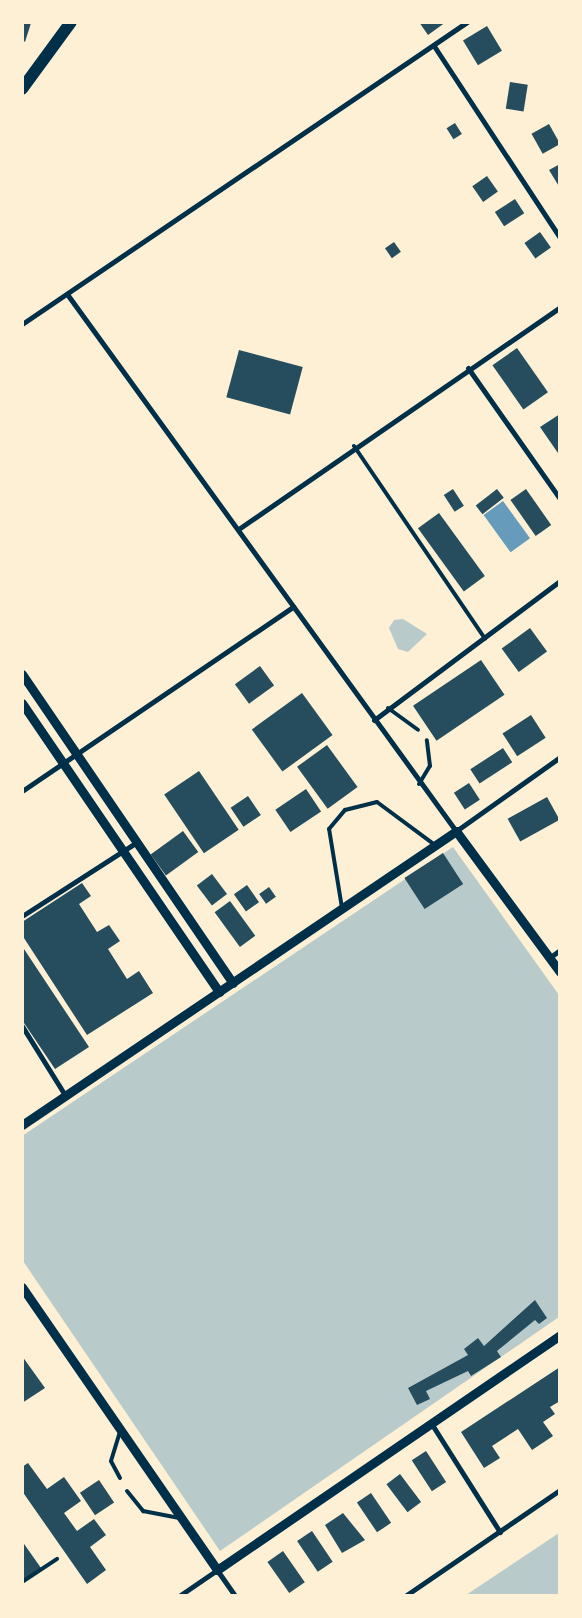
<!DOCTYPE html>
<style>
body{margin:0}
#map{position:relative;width:582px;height:1618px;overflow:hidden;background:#fdf0d5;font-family:Roboto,sans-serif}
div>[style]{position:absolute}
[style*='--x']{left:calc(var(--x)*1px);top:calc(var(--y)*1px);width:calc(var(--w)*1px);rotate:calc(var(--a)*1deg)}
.green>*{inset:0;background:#b9caca}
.water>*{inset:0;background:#669bbc;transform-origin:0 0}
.building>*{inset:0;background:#264d5e;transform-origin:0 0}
.service>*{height:4px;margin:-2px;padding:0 2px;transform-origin:2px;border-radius:2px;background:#003049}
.minor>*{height:5px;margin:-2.5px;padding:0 2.5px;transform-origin:2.5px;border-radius:2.5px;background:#003049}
.tertiary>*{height:9px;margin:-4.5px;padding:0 4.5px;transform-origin:4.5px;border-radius:4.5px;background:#003049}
.trunk>*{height:12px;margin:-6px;padding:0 6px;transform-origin:6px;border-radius:6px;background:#003049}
span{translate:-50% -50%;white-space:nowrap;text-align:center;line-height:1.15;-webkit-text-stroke:5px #fdf0d5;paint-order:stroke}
.frame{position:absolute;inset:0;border:24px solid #fdf0d5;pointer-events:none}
</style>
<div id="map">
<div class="green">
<i style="clip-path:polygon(403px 619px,427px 634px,408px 652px,398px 649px,389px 628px,394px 620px)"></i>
<i style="clip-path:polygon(453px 847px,559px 995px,559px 1317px,220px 1551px,23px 1261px,22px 1136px)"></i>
<i style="clip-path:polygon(559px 1533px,559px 1595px,466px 1595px)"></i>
</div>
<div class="water">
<i style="left:503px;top:501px;width:46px;height:24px;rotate:54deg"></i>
</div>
<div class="building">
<i style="clip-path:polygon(22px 22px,31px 23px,25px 42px,22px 39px)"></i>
<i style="clip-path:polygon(419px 22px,446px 22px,428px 35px)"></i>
<i style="left:487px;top:26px;width:29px;height:28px;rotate:59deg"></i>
<i style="left:510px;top:82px;width:18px;height:27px;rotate:9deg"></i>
<i style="left:455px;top:123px;width:13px;height:10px;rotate:58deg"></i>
<i style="left:549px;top:124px;width:23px;height:20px;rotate:61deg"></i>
<i style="clip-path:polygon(560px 164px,560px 188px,549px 170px)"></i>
<i style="left:487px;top:176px;width:19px;height:18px;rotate:55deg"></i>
<i style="left:515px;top:199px;width:17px;height:24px;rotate:57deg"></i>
<i style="left:540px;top:232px;width:19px;height:19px;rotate:55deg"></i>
<i style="left:394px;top:242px;width:12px;height:11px;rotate:55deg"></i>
<i style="left:517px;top:348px;width:54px;height:30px;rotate:55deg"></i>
<i style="left:239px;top:350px;width:66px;height:49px;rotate:15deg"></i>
<i style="clip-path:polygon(560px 414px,560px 456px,540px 427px)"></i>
<i style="left:453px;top:489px;width:20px;height:11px;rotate:57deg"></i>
<i style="left:497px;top:489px;width:11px;height:27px;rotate:52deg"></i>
<i style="left:526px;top:489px;width:44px;height:19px;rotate:55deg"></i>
<i style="left:439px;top:513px;width:78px;height:26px;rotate:54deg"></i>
<i style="left:530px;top:628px;width:29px;height:35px;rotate:54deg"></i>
<i style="left:481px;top:660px;width:42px;height:82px;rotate:56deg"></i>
<i style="left:260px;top:666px;width:24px;height:31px;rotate:54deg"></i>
<i style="left:302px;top:693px;width:52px;height:62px;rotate:54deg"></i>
<i style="left:531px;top:715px;width:27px;height:34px;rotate:57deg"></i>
<i style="left:327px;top:745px;width:52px;height:37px;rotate:54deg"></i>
<i style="left:503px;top:748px;width:17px;height:39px;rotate:57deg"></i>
<i style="left:199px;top:771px;width:71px;height:42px;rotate:56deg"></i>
<i style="left:469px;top:783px;width:20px;height:18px;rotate:57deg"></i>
<i style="left:306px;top:789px;width:27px;height:37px;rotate:56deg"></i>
<i style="left:248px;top:796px;width:23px;height:21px;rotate:56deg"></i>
<i style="left:547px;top:797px;width:26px;height:45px;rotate:61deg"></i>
<i style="left:183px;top:831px;width:26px;height:40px;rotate:54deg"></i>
<i style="left:443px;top:853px;width:37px;height:46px;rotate:57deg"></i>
<i style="left:212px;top:874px;width:25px;height:19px;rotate:53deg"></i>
<i style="clip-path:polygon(82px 883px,91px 896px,79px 904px,97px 932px,109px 925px,120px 941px,108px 949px,127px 979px,139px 971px,153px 993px,87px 1035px,22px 935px,22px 922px)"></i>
<i style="left:247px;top:885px;width:21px;height:16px;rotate:55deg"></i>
<i style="left:269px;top:887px;width:12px;height:12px;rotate:55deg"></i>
<i style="left:230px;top:901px;width:43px;height:19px;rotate:54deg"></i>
<i style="clip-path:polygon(22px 946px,89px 1047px,55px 1069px,22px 1020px)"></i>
<i style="clip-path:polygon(535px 1300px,547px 1318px,539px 1324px,535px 1320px,497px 1351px,501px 1357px,471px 1376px,468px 1371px,426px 1391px,430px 1399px,417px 1405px,408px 1388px,468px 1355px,464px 1349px,478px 1338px,484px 1346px)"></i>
<i style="clip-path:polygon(22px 1356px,45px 1388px,22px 1403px)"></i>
<i style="clip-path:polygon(560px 1367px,560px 1401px,550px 1407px,555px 1414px,543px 1422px,553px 1436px,532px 1450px,518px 1429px,492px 1446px,500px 1458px,484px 1468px,461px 1432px)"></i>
<i style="left:426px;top:1451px;width:37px;height:17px;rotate:57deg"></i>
<i style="clip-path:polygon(28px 1463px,47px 1489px,64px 1477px,81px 1501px,64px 1513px,77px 1531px,94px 1519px,106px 1535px,90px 1547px,106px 1570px,87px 1584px,22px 1491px,22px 1467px)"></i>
<i style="left:400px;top:1474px;width:35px;height:17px;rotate:53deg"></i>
<i style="left:99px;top:1480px;width:27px;height:23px;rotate:56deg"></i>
<i style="left:371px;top:1493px;width:36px;height:17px;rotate:56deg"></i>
<i style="clip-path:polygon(343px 1513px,365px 1540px,342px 1553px,325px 1525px)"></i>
<i style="left:312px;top:1531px;width:37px;height:18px;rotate:56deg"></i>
<i style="clip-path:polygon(22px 1541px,41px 1568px,22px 1581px)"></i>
<i style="left:283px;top:1551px;width:38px;height:19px;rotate:55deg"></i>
</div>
<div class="service">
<i style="--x:354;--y:446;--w:233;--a:55.8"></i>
<i style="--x:388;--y:708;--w:37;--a:36"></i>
<i style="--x:419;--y:784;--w:21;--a:-59"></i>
<i style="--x:430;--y:766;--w:26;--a:-97"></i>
<i style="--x:342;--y:908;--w:80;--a:-99.3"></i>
<i style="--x:329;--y:829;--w:25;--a:-50"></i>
<i style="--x:345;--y:810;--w:33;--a:-14"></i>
<i style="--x:377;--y:802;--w:72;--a:36.6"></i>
<i style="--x:120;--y:1478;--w:19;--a:-118"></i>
<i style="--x:111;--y:1461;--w:30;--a:-73"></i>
<i style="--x:127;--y:1491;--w:26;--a:51"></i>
<i style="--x:143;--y:1511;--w:37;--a:11"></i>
<i style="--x:22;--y:1582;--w:42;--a:-33.3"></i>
</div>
<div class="minor">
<i style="--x:434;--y:46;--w:230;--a:56.7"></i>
<i style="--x:67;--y:294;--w:663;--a:54.08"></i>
<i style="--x:456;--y:831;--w:128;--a:-35.4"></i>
<i style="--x:22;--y:324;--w:538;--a:-34.16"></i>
<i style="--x:468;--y:368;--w:160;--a:54.9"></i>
<i style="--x:240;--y:528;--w:389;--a:-34.6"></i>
<i style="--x:374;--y:720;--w:232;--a:-36.8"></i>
<i style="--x:22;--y:791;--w:328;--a:-34.2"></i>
<i style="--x:22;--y:916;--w:137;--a:-32.8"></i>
<i style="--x:549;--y:958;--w:14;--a:-36"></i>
<i style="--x:22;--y:1026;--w:81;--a:58.1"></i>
<i style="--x:431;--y:1423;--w:129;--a:57.7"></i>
<i style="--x:179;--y:1596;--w:46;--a:-34.4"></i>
<i style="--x:217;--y:1570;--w:32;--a:55"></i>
<i style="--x:405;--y:1596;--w:188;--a:-34.4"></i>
</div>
<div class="tertiary">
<i style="--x:22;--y:674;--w:374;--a:55.7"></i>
<i style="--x:22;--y:703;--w:350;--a:55.7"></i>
<i style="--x:22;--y:1125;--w:524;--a:-34.11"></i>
<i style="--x:456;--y:831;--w:175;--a:53.6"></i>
<i style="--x:22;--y:1287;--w:344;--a:55.4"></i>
<i style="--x:217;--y:1570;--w:416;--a:-34.4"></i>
</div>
<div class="trunk">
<i style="--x:22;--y:89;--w:83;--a:-53.8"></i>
</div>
<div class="frame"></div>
</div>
